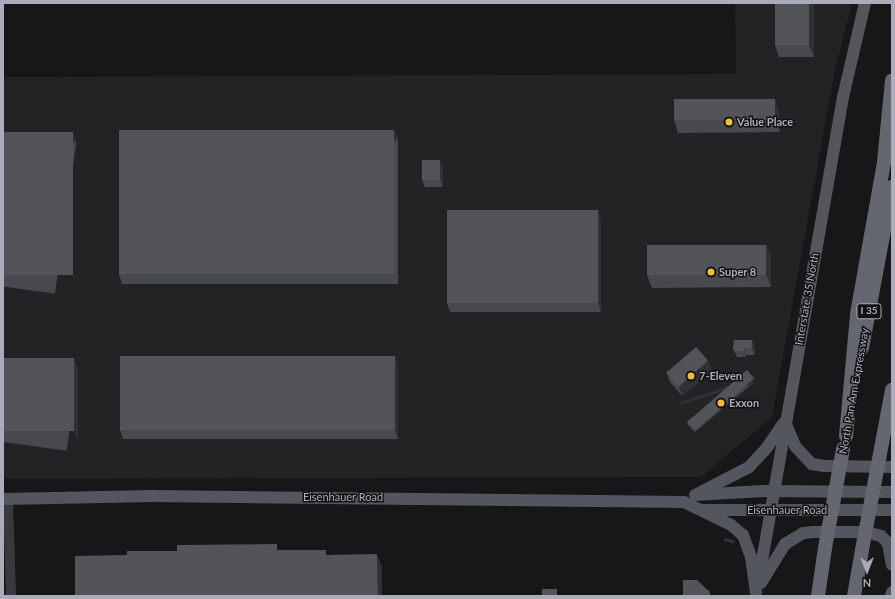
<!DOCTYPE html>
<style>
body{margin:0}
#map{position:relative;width:895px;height:599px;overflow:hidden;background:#171719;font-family:Lato,sans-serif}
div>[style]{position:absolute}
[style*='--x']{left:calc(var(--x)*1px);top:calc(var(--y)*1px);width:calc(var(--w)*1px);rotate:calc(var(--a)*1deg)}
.built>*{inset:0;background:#232326}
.stream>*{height:3px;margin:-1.5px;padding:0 1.5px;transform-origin:1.5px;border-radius:1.5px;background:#2d353d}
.minor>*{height:10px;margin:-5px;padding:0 5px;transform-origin:5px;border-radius:5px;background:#38393e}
.major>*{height:12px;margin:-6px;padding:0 6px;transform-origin:6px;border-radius:6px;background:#54565d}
.highway>*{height:14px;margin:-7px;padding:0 7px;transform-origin:7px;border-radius:7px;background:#64676f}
.highway-bridge>*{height:14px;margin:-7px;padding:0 7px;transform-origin:7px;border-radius:7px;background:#64676f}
.wall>*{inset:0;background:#48494e;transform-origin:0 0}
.shaded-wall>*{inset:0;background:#303134;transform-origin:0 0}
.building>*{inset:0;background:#53545a;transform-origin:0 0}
.dots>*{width:11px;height:11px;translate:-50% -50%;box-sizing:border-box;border:2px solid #121214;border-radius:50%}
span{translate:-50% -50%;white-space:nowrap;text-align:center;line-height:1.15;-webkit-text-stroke:3px #121214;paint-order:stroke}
.shield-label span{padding:1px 3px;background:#121214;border:1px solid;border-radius:3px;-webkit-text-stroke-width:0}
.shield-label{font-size:10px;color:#aaadb9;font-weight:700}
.poi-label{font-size:11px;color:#aaadb9;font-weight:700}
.left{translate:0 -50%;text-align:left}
.street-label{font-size:11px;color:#aaadb9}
.frame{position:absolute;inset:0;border:4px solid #aaadb9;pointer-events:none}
.north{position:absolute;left:847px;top:551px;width:40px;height:40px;-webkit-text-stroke:3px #121214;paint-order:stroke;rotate:180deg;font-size:11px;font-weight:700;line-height:16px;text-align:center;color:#aaadb9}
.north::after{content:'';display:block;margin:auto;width:14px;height:18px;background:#aaadb9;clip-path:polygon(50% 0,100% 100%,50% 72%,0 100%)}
</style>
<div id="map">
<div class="built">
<i style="clip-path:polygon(735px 3px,852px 3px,834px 74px,772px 417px,701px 477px,3px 479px,3px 77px,736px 74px)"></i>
</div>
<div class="stream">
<i style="--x:725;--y:539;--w:8;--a:14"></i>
</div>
<div class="minor">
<i style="--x:8;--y:499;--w:97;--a:88.2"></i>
</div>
<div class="major">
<i style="--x:785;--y:422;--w:26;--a:67"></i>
<i style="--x:795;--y:446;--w:25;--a:47"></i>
<i style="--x:812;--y:464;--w:13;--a:9"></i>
<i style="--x:825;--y:466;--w:67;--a:0.9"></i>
<i style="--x:697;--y:494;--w:59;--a:-27.4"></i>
<i style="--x:749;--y:467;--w:25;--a:-47"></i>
<i style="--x:766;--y:449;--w:30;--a:-56"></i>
<i style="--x:695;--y:495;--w:68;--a:-3.4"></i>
<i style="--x:763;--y:491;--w:129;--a:0.4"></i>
<i style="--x:3;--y:499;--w:150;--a:-1.1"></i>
<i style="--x:153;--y:496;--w:531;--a:0.65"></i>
<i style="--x:684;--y:502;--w:52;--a:26.1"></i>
<i style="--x:731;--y:525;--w:16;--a:40"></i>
<i style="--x:743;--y:535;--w:23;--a:70"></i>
<i style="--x:751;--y:557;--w:36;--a:82"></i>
<i style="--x:703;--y:510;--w:189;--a:0"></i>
<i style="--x:761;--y:583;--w:46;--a:-58.4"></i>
<i style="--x:785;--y:544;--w:21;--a:-31"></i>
<i style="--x:803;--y:533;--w:11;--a:-5"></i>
<i style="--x:814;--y:532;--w:53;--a:0"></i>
<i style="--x:867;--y:532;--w:15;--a:16"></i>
<i style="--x:881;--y:536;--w:10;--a:45"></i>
<i style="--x:888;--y:543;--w:22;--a:80"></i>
<i style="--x:758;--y:584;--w:498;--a:-80.1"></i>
<i style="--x:844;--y:93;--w:92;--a:-76.9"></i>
<i style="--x:891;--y:596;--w:4;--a:-76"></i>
</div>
<div class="highway">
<i style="--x:862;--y:348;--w:164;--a:-79.4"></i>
<i style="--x:846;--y:436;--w:122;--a:-84.8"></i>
<i style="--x:857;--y:314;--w:154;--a:-79.9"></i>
<i style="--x:884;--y:162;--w:82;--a:-84.4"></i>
<i style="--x:818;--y:596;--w:49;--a:-81.7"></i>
<i style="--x:854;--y:596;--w:47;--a:-80.1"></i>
</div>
<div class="highway-bridge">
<i style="--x:825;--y:548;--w:101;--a:-79.7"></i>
<i style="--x:862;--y:550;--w:163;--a:-79.4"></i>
</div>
<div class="wall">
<i style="clip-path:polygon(814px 3px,814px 57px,779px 57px,775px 45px)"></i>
<i style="clip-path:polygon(779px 111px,780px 132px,678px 133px,674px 120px)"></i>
<i style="clip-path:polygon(394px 130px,398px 139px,398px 284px,122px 284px,119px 274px)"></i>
<i style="left:3px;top:132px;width:74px;height:153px;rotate:8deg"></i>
<i style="clip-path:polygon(443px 167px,443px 187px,425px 187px,422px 180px)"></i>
<i style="clip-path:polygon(598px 210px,601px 220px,601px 312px,450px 312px,447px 303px)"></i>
<i style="clip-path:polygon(766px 245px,771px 257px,771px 287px,652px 288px,647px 275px)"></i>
<i style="clip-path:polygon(752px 340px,755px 347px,755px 355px,746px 355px,746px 357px,737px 357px,733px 348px)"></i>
<i style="clip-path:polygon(395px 356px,398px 366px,398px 439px,123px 439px,120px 430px)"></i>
<i style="left:3px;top:358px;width:76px;height:83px;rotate:8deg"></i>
<i style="clip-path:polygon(708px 361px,712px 371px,682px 396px,670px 382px,666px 372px)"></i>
<i style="clip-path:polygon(755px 381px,695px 432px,688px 425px,687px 421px)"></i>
</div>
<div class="shaded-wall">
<i style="clip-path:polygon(809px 3px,814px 3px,814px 57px,809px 45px)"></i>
<i style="clip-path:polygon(775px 99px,779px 111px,780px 132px,775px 120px)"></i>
<i style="left:394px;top:130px;width:10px;height:144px;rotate:66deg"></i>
<i style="left:73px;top:132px;width:10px;height:143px;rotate:73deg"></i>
<i style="clip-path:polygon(440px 160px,443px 167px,443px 187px,440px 180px)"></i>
<i style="clip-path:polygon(598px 210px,601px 220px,601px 312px,598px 303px)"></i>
<i style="clip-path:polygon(766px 245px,771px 257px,771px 287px,766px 274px)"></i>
<i style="clip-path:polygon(752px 340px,755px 347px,755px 355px,752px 348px)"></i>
<i style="clip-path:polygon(744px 348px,746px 355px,746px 357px,744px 351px)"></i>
<i style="clip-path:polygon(395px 356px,398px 366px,398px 439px,395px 430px)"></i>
<i style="clip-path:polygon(74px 358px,78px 368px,78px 441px,74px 431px)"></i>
<i style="clip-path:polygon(708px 361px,712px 371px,682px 396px,679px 387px)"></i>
<i style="left:754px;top:378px;width:3px;height:79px;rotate:72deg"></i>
<i style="clip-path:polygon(377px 554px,382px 567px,382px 596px,378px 596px)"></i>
</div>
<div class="building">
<i style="left:775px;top:3px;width:34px;height:42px"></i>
<i style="left:674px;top:99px;width:101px;height:21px"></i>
<i style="left:119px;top:130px;width:275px;height:144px"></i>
<i style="left:3px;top:132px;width:70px;height:143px"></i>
<i style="left:422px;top:160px;width:18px;height:20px"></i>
<i style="left:598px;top:210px;width:93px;height:151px;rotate:90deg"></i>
<i style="left:647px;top:245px;width:119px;height:30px"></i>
<i style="clip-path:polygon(734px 340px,752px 340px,752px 348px,744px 348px,744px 351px,735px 351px,733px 348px)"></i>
<i style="left:696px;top:347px;width:18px;height:39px;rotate:49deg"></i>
<i style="left:120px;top:356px;width:275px;height:74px"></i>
<i style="left:3px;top:358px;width:71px;height:73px"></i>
<i style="left:747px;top:370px;width:11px;height:79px;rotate:49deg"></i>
<i style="clip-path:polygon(277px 544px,277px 550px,326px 550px,326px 555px,377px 554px,378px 596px,75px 596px,75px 556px,127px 555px,127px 551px,177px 551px,177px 545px)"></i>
<i style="clip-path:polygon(683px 580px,697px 580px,710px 592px,710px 596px,683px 596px)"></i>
<i style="left:542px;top:589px;width:15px;height:7px"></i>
</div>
<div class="dots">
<i style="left:729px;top:122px;background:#eebd3a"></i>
<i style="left:711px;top:272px;background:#eebd3a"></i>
<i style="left:691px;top:376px;background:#eebd3a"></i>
<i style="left:721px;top:403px;background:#eebd3a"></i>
</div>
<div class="shield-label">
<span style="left:869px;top:311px">I 35</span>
</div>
<div class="poi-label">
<span class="left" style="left:737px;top:122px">Value Place</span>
<span class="left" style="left:719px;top:272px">Super 8</span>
<span class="left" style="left:699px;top:376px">7-Eleven</span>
<span class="left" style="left:729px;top:403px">Exxon</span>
</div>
<div class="street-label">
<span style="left:807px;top:299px;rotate:-80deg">Interstate 35 North</span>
<span style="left:854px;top:391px;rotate:-80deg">North Pan Am Expressway</span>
<span style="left:343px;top:497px">Eisenhauer Road</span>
<span style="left:787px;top:510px">Eisenhauer Road</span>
</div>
<div class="frame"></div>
<div class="north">N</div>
</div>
